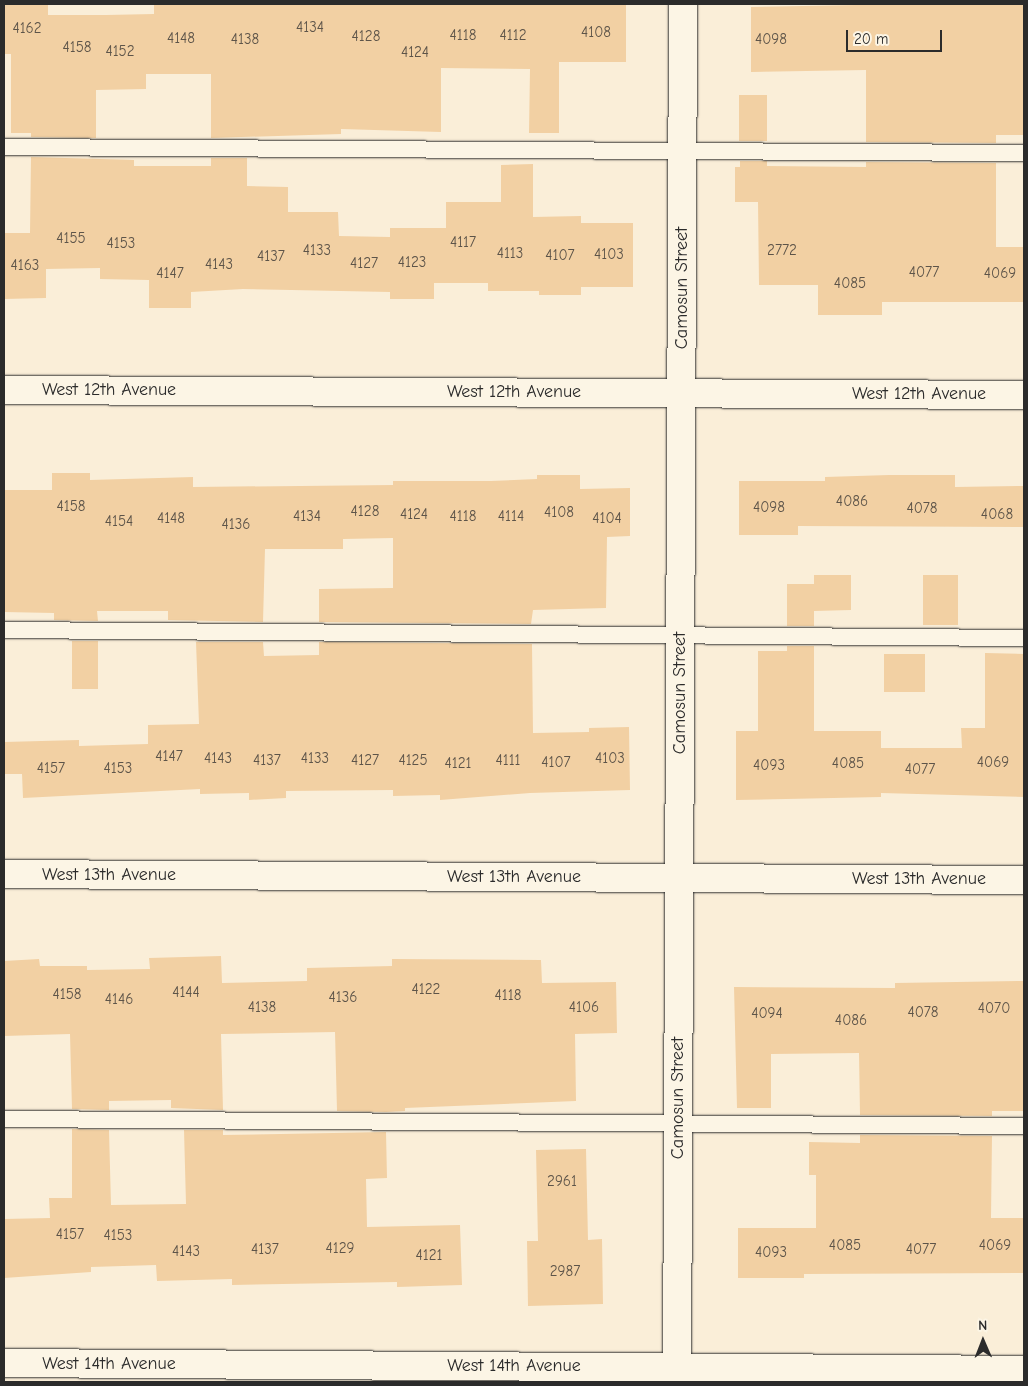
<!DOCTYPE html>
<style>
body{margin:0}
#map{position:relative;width:1028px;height:1386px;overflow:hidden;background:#faeed8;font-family:"Comic Neue",sans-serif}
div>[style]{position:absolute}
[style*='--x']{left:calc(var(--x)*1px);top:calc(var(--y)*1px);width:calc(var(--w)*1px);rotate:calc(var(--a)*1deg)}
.building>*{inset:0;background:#f2d0a3;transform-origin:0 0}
.roads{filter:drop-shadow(0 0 1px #2b2b2b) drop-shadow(0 0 1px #2b2b2b)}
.lane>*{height:16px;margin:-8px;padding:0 8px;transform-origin:8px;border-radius:8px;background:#fcf5e5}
.street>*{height:28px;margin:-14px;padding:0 14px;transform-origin:14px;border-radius:14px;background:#fcf5e5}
span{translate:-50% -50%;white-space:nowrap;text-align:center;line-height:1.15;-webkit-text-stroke:5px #fcf5e5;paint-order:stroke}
.number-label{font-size:15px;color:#5d5449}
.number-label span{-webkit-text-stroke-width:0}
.street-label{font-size:18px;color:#2b2b2b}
.frame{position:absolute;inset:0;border:5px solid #2b2b2b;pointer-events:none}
.north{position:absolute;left:958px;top:1316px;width:50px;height:50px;-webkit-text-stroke:4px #fcf5e5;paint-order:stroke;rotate:359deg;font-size:14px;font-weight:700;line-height:20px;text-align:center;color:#2b2b2b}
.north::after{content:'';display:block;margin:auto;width:18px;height:22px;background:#2b2b2b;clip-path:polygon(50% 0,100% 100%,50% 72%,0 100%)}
.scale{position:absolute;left:846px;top:30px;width:96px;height:22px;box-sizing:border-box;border:2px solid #2b2b2b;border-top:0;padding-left:6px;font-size:15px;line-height:18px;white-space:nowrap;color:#2b2b2b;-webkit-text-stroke:4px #fcf5e5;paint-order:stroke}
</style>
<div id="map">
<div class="building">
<i style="clip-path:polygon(5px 4px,48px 4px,48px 15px,106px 15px,154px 14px,154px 4px,626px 4px,626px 62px,559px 62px,559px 133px,529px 133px,530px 69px,441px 68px,441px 132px,341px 129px,341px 134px,211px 138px,211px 74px,146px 74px,146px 89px,96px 90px,96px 138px,31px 137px,31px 133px,11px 133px,11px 54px,5px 54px)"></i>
<i style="clip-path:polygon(911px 4px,1024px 4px,1024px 135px,996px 135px,996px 143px,866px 142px,866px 70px,751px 72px,751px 7px)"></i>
<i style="left:739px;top:95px;width:28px;height:46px"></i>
<i style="clip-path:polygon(31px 157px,134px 160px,134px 166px,211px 166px,211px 158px,247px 158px,247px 186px,288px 187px,288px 212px,338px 212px,339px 236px,390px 237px,390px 228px,446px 228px,446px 202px,501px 202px,501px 165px,533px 164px,533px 217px,581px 216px,581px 223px,633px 223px,633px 287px,581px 287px,581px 295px,539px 295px,539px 291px,488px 291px,488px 283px,434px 283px,434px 299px,390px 299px,390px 292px,243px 289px,191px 292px,191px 308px,149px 308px,149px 280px,100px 279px,100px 268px,46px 269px,46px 298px,4px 299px,4px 233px,30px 233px)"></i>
<i style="clip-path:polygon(740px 161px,767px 161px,767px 166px,866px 167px,866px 162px,996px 163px,996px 247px,1024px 247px,1024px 302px,882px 302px,882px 315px,818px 315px,818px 285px,759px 285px,758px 202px,735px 202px,735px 167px,740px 167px)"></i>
<i style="clip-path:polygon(52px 473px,90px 473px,90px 480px,193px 477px,193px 487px,393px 485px,393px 481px,491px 481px,537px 479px,537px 475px,580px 475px,580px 489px,630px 488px,630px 536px,607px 537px,606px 608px,533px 610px,531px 624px,319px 622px,319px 589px,393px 588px,393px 538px,343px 539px,343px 549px,265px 549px,263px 622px,168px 620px,168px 611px,97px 611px,98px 621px,54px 620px,54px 613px,4px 612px,4px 490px,52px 490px)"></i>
<i style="clip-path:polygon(889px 475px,955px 475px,955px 487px,1024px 486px,1024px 527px,798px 526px,798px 535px,739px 535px,739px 481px,825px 481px,825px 477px)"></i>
<i style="clip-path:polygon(814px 575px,851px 575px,851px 610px,814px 611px,814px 626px,787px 626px,787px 584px,814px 584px)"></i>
<i style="left:923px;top:575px;width:35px;height:50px"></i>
<i style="left:72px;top:641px;width:26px;height:48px"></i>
<i style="clip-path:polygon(196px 642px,263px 642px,264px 656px,319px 655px,319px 642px,532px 644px,533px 733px,589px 732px,589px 728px,629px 727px,630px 790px,530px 793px,440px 800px,440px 795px,393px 796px,393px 790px,286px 791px,286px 798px,249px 800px,249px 793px,200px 794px,200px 789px,23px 798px,22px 774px,4px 774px,4px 742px,79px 740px,79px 746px,148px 744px,148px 725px,199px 724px)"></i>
<i style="clip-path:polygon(787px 646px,814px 646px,814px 731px,881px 731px,881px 748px,962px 748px,961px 728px,985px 728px,985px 653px,1024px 654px,1024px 797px,881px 793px,881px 797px,736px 800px,736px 731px,758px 731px,758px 651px,787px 651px)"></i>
<i style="left:884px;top:654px;width:41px;height:38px"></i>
<i style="clip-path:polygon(221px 956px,222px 983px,307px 981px,307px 968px,392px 966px,392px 959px,541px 960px,542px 983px,616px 982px,617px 1033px,575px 1034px,576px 1101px,405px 1108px,405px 1111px,386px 1112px,337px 1111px,335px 1032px,221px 1034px,223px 1110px,171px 1108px,171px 1100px,109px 1101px,109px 1110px,72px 1109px,70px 1034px,4px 1036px,4px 961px,39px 959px,40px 966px,87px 966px,87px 970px,150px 969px,149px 958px)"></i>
<i style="clip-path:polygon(1023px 981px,1024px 1111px,992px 1111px,992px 1116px,860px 1115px,859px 1053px,771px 1054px,771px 1108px,737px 1108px,734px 987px,895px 988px,895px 983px)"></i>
<i style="clip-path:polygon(72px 1129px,109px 1130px,111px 1205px,186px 1204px,184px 1130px,223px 1130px,223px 1135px,386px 1132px,387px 1178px,366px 1179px,367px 1227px,460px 1225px,462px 1285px,397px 1287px,397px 1282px,232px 1285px,232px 1279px,157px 1281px,156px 1265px,91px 1267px,91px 1272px,4px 1278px,4px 1219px,50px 1218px,49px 1198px,72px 1198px)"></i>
<i style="clip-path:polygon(860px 1135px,992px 1136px,991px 1218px,1024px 1218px,1024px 1273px,804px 1274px,804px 1278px,738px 1278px,738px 1228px,816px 1228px,816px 1175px,809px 1175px,809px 1142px,860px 1143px)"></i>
<i style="clip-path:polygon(586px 1149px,588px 1240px,602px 1239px,603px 1304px,528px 1306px,527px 1241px,538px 1241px,536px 1150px)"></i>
</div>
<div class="roads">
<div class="lane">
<i style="--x:4;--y:147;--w:1020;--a:0.34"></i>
<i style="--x:4;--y:630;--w:1020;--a:0.45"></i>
<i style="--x:4;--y:1119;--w:1020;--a:0.39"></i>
</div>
<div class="street">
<i style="--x:4;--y:390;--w:1020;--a:0.28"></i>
<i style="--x:4;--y:874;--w:1020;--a:0.34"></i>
<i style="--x:4;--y:1363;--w:1020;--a:0.39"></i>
<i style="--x:677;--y:1382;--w:1378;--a:-89.75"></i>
</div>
</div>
<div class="number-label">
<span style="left:310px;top:28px">4134</span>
<span style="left:27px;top:29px">4162</span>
<span style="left:596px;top:33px">4108</span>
<span style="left:463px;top:36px">4118</span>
<span style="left:513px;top:36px">4112</span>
<span style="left:366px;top:37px">4128</span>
<span style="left:181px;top:39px">4148</span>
<span style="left:245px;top:40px">4138</span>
<span style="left:771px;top:40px">4098</span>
<span style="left:77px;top:48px">4158</span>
<span style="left:120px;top:52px">4152</span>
<span style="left:415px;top:53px">4124</span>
<span style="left:71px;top:239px">4155</span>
<span style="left:463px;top:243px">4117</span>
<span style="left:121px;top:244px">4153</span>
<span style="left:317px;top:251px">4133</span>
<span style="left:782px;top:251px">2772</span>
<span style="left:510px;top:254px">4113</span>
<span style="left:609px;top:255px">4103</span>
<span style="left:560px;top:256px">4107</span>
<span style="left:271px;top:257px">4137</span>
<span style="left:412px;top:263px">4123</span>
<span style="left:364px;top:264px">4127</span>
<span style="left:219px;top:265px">4143</span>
<span style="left:25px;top:266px">4163</span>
<span style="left:924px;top:273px">4077</span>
<span style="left:170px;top:274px">4147</span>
<span style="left:1000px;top:274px">4069</span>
<span style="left:850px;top:284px">4085</span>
<span style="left:852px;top:502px">4086</span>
<span style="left:71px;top:507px">4158</span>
<span style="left:769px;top:508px">4098</span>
<span style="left:922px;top:509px">4078</span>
<span style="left:365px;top:512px">4128</span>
<span style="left:559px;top:513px">4108</span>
<span style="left:414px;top:515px">4124</span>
<span style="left:997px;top:515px">4068</span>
<span style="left:307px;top:517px">4134</span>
<span style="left:463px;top:517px">4118</span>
<span style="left:511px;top:517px">4114</span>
<span style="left:171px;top:519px">4148</span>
<span style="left:607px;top:519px">4104</span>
<span style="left:119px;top:522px">4154</span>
<span style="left:236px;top:525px">4136</span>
<span style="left:169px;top:757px">4147</span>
<span style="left:218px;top:759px">4143</span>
<span style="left:315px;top:759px">4133</span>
<span style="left:610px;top:759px">4103</span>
<span style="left:267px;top:761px">4137</span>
<span style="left:365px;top:761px">4127</span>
<span style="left:413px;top:761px">4125</span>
<span style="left:508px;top:761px">4111</span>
<span style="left:556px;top:763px">4107</span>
<span style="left:993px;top:763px">4069</span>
<span style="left:458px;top:764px">4121</span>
<span style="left:848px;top:764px">4085</span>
<span style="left:769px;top:766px">4093</span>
<span style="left:51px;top:769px">4157</span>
<span style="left:118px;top:769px">4153</span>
<span style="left:920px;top:770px">4077</span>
<span style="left:426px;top:990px">4122</span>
<span style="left:186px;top:993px">4144</span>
<span style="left:67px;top:995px">4158</span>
<span style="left:508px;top:996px">4118</span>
<span style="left:343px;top:998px">4136</span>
<span style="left:119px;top:1000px">4146</span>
<span style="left:262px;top:1008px">4138</span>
<span style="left:584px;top:1008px">4106</span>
<span style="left:994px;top:1009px">4070</span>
<span style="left:923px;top:1013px">4078</span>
<span style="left:767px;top:1014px">4094</span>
<span style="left:851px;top:1021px">4086</span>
<span style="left:562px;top:1182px">2961</span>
<span style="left:70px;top:1235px">4157</span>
<span style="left:118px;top:1236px">4153</span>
<span style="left:845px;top:1246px">4085</span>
<span style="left:995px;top:1246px">4069</span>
<span style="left:340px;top:1249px">4129</span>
<span style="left:265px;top:1250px">4137</span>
<span style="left:921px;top:1250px">4077</span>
<span style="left:186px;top:1252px">4143</span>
<span style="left:771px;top:1253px">4093</span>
<span style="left:429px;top:1256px">4121</span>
<span style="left:565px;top:1272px">2987</span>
</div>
<div class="street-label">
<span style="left:682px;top:288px;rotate:-90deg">Camosun Street</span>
<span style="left:109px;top:390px">West 12th Avenue</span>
<span style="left:514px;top:392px">West 12th Avenue</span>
<span style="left:919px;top:394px">West 12th Avenue</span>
<span style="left:680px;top:693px;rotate:-90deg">Camosun Street</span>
<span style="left:109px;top:875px">West 13th Avenue</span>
<span style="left:514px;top:877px">West 13th Avenue</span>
<span style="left:919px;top:879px">West 13th Avenue</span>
<span style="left:678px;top:1098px;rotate:-90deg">Camosun Street</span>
<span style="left:109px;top:1364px">West 14th Avenue</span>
<span style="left:514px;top:1366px">West 14th Avenue</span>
</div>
<div class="frame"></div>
<div class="north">N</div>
<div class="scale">20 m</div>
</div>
